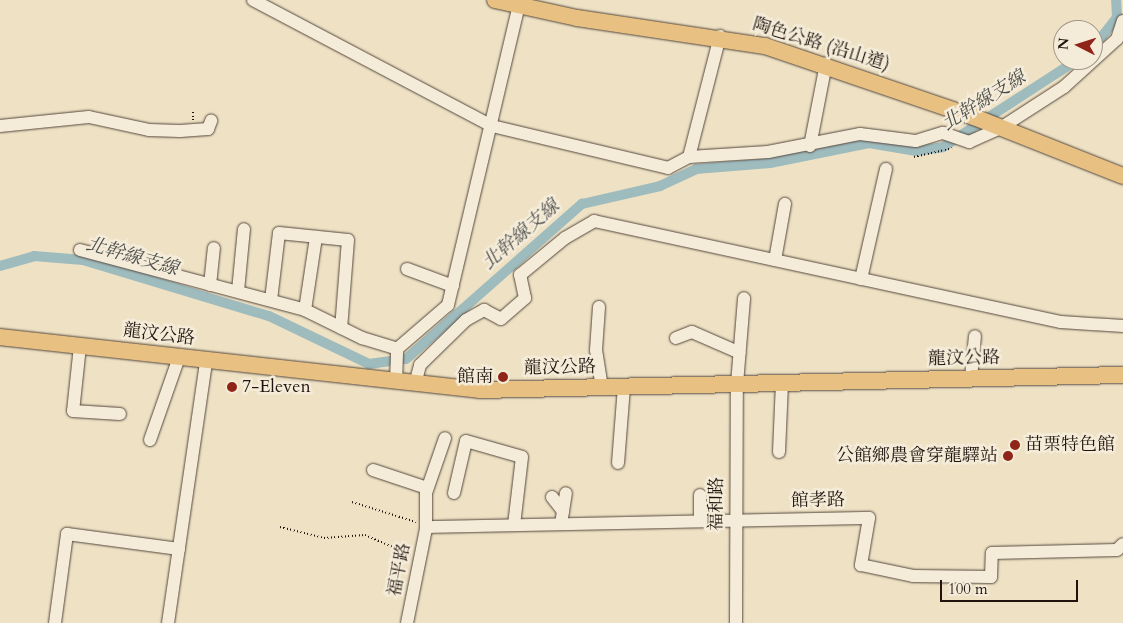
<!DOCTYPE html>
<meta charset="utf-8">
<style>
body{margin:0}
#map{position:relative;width:1123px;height:623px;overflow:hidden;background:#eee1c4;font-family:Cardo,"Noto Serif TC",serif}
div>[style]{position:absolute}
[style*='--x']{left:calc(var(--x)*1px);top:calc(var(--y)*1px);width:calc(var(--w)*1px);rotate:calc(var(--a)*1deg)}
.canal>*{height:10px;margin:-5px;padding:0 5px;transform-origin:5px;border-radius:5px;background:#9ebbbe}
.path>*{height:2px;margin-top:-1px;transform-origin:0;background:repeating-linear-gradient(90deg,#21140e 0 1px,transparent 0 3.5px)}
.roads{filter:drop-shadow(0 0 1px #54473c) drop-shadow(0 0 1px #54473c)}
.minor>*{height:12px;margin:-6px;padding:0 6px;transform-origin:6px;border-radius:6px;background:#f4ecd9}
.major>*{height:16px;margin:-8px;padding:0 8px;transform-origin:8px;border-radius:8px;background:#e7c082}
.dots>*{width:14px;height:14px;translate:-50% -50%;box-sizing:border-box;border:2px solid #f4ecd9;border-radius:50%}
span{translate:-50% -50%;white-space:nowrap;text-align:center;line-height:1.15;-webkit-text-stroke:5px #f4ecd9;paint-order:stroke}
.street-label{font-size:18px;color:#21140e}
.poi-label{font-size:18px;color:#21140e}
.right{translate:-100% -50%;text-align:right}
.left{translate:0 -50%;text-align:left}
.water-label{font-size:19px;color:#4d4e4c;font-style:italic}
.north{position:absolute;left:1053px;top:20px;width:50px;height:50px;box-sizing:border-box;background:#f4ecd9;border:1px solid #a09688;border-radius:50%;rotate:275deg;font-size:14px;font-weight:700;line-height:20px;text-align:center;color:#21140e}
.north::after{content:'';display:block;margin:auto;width:18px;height:22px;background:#8f2418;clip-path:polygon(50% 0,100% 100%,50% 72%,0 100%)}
.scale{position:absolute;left:940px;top:580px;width:138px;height:22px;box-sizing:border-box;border:2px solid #21140e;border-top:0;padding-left:6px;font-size:15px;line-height:18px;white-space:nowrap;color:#21140e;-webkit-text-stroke:4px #f4ecd9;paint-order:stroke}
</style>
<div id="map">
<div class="canal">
<i style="--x:1093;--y:48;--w:39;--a:-52"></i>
<i style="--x:1117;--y:17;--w:17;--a:-93"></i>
<i style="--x:0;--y:266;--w:35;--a:-16"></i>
<i style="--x:34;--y:256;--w:49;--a:4.7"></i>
<i style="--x:83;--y:260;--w:194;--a:16.8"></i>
<i style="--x:269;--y:316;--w:111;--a:25.6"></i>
<i style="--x:369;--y:364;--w:37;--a:-8"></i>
<i style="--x:406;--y:359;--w:235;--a:-41.4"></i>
<i style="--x:582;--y:204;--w:80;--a:-13"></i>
<i style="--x:660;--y:186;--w:40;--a:-25"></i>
<i style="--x:696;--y:169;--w:74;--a:-4.6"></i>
<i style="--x:770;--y:163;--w:101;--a:-11.4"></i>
<i style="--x:869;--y:143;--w:48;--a:9.7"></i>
<i style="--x:916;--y:151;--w:27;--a:-8"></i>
<i style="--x:943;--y:147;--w:160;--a:-33"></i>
</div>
<div class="path">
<i style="--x:193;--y:120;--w:10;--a:-90"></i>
<i style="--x:914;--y:157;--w:39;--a:-13"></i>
<i style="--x:352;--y:502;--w:67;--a:17.4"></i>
<i style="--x:280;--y:527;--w:45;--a:14"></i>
<i style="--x:324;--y:538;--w:41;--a:-4.2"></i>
<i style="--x:365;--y:535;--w:50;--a:23.5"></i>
</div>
<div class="roads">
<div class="minor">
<i style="--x:253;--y:0;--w:270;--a:27.8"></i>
<i style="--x:492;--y:126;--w:181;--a:13.4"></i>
<i style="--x:668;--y:168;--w:24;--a:-28"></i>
<i style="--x:689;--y:157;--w:79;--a:-3.6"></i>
<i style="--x:768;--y:152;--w:94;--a:-11.1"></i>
<i style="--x:860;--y:134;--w:56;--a:7.1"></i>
<i style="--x:916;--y:141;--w:28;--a:-17"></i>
<i style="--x:943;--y:133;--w:28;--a:19"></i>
<i style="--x:969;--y:142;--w:36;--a:-24"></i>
<i style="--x:1002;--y:127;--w:74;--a:-32.8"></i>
<i style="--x:1064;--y:87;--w:72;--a:-42.2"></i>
<i style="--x:1117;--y:39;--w:19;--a:-72"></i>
<i style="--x:0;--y:126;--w:89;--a:-5.8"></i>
<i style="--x:89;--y:117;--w:61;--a:12.2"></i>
<i style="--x:149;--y:130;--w:31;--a:2"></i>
<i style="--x:180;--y:131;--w:28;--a:-4"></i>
<i style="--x:208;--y:129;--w:9;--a:-69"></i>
<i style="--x:810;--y:146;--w:84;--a:-79"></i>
<i style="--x:689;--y:157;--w:125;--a:-75.6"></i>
<i style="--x:80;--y:250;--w:233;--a:14.9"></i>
<i style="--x:305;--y:310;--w:64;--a:26.2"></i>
<i style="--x:362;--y:338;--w:37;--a:17"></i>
<i style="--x:775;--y:260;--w:57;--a:-79.9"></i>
<i style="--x:407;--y:269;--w:49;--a:20.3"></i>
<i style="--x:861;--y:279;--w:113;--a:-77.2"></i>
<i style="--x:210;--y:285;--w:37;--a:-84"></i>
<i style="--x:238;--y:291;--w:62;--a:-84.5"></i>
<i style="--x:271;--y:300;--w:67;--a:-83.2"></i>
<i style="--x:279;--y:233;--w:69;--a:5.8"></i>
<i style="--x:348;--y:240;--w:88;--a:94.5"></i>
<i style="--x:599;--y:307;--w:43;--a:94"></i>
<i style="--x:596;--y:350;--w:37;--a:81"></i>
<i style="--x:305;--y:310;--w:74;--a:-81.4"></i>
<i style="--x:676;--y:338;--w:17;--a:-21"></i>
<i style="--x:692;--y:332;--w:52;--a:23.6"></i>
<i style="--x:80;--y:346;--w:65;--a:96.1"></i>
<i style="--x:73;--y:411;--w:47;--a:3.7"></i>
<i style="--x:971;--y:378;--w:42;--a:-84.6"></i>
<i style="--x:396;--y:382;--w:33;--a:-88"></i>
<i style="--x:397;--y:349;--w:67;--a:-40.8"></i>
<i style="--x:448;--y:305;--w:313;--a:-76.7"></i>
<i style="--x:415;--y:384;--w:20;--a:-75"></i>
<i style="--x:420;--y:365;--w:64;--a:-44.4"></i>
<i style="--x:466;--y:320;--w:21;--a:-29"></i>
<i style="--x:484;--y:310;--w:19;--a:28"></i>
<i style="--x:501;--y:319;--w:32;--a:-41"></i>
<i style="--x:525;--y:298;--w:24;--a:-102"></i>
<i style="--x:520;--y:275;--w:58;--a:-39.4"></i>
<i style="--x:565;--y:238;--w:34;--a:-30"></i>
<i style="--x:594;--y:221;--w:478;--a:12.2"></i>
<i style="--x:1061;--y:322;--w:62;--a:3.7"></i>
<i style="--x:150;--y:440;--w:88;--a:-70.7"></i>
<i style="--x:779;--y:452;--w:69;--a:-87.5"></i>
<i style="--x:618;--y:463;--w:76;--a:-85.5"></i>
<i style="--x:373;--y:470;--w:57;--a:18.4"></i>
<i style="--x:454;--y:493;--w:53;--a:-77"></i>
<i style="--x:466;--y:441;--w:58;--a:15.9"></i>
<i style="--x:522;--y:457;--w:68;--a:96.7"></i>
<i style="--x:700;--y:495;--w:25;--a:90"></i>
<i style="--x:552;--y:497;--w:18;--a:52"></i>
<i style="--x:561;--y:524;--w:31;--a:-81"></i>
<i style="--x:426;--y:529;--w:36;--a:-90"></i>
<i style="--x:426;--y:493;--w:58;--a:-70.9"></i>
<i style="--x:55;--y:623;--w:90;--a:-82.3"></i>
<i style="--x:67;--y:534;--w:113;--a:7.6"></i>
<i style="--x:168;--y:623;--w:265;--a:-81.7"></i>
<i style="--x:407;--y:623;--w:96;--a:-78.6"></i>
<i style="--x:426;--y:529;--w:4;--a:-27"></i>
<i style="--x:430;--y:527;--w:439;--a:-1.2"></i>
<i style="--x:869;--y:518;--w:48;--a:99.7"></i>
<i style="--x:861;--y:565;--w:53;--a:11.9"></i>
<i style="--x:913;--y:576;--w:78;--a:0.7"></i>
<i style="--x:991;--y:577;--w:24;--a:-88"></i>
<i style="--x:992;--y:553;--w:125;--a:-1.4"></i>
<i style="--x:1117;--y:550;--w:8;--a:-45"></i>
<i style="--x:736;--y:623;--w:239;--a:-89.8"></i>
<i style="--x:737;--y:384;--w:86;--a:-85.3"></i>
</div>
<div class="major">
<i style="--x:495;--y:0;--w:84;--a:12.4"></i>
<i style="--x:577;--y:18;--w:190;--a:8.5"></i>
<i style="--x:765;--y:46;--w:221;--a:18.8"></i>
<i style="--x:974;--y:117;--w:160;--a:21.6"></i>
<i style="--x:0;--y:337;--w:483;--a:6.3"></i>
<i style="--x:480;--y:390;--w:643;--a:-1.34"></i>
</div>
</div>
<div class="dots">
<i style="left:503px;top:377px;background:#8f2418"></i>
<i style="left:232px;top:387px;background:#8f2418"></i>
<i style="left:1015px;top:445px;background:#8f2418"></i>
<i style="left:1008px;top:456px;background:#8f2418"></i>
</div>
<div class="street-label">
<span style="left:821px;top:45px;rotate:17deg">陶色公路 (沿山道)</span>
<span style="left:159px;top:335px;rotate:7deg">龍汶公路</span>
<span style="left:964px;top:359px;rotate:-1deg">龍汶公路</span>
<span style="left:560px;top:368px;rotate:-1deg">龍汶公路</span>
<span style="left:818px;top:501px;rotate:-1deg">館孝路</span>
<span style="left:717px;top:504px;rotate:-89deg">福和路</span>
<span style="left:400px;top:570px;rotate:-79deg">福平路</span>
</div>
<div class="poi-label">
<span class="right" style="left:493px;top:377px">館南</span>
<span class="left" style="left:242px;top:387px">7-Eleven</span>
<span class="left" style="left:1025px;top:445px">苗栗特色館</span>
<span class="right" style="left:998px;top:456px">公館鄉農會穿龍驛站</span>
</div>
<div class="water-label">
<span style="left:984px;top:101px;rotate:-32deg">北幹線支線</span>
<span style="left:521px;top:235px;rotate:-41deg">北幹線支線</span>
<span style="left:132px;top:257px;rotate:16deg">北幹線支線</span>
</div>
<div class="north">N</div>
<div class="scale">100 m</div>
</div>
